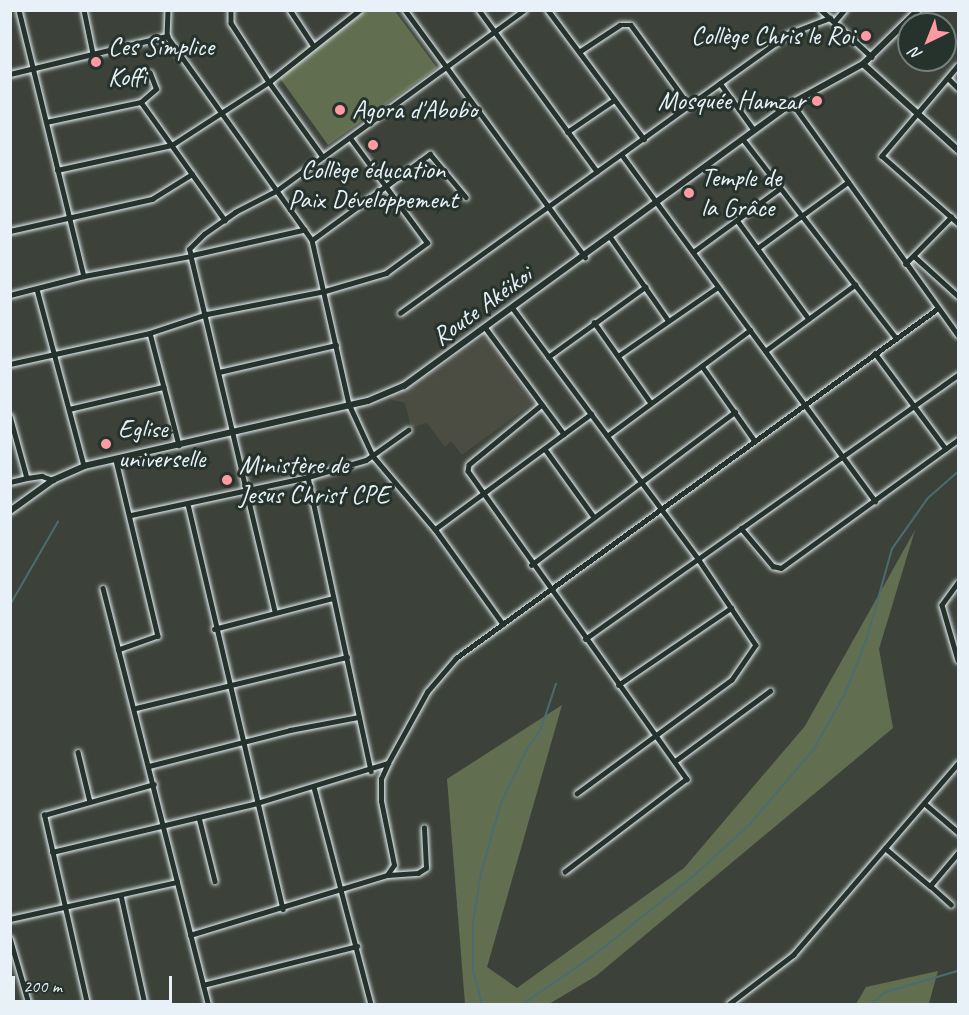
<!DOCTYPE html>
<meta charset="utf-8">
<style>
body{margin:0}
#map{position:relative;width:969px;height:1015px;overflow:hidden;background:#3c4239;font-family:Caveat,sans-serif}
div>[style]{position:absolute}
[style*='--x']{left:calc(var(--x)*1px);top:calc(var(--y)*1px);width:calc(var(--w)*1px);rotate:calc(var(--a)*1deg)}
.built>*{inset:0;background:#4b4c42}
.green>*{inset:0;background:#626e50}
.stream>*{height:1.5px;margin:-0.75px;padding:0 0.75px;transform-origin:0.75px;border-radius:0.75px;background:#4a6c71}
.roads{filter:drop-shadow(0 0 2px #e8f1f8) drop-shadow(0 0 2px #e8f1f8)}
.street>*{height:4.5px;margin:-2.25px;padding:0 2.25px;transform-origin:2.25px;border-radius:2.25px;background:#26332d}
.secondary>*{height:6px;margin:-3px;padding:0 3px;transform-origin:3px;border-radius:3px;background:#26332d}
.dots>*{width:16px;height:16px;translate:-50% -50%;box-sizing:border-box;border:3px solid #26332d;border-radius:50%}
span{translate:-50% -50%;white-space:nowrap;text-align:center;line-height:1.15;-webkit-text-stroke:6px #26332d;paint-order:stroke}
.poi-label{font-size:26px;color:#e8f1f8}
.right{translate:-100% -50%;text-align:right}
.left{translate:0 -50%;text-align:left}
.street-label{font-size:26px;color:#e8f1f8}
.frame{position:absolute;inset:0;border:12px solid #e8f1f8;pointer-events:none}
.north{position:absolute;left:897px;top:12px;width:60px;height:60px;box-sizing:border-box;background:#26332d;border:2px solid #747f7e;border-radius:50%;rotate:223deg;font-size:16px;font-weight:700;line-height:24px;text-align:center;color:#e8f1f8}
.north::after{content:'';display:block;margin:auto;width:21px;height:27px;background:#ff9aa2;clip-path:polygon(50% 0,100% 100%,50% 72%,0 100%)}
.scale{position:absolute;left:12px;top:976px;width:160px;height:27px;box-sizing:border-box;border:3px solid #e8f1f8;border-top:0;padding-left:8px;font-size:18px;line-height:21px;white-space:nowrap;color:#e8f1f8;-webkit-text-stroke:4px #26332d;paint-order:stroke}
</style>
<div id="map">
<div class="built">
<i style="clip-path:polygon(487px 335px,533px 403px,462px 455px,451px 441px,445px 447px,427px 423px,411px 428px,405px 403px,393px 400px,390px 393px,403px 391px)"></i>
</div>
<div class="green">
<i style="clip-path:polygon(367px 10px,395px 11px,437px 68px,328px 145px,277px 74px)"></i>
<i style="clip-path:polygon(915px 530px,879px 649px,893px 728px,596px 976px,549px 1004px,465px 1004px,447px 779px,562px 705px,487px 967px,517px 988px,684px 868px,805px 726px)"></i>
<i style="clip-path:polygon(938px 971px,929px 1003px,856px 1004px,866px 987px)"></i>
</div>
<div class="stream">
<i style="--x:10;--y:605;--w:96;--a:-60"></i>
<i style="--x:482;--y:1004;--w:34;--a:-105"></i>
<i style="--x:473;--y:971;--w:49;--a:-90"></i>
<i style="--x:473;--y:922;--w:50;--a:-80.7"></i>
<i style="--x:481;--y:873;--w:73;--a:-74.1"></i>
<i style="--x:501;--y:803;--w:58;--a:-64.3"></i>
<i style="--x:526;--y:751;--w:27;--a:-56"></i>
<i style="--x:541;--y:729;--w:47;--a:-71.6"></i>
<i style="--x:523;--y:1004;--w:85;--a:-34.4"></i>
<i style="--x:593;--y:956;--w:132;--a:-38.5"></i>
<i style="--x:696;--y:874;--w:75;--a:-42.8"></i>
<i style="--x:751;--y:823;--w:97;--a:-49.6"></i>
<i style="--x:814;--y:749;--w:63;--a:-60.6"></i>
<i style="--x:845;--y:694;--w:60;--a:-68.6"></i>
<i style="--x:867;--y:638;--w:92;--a:-74.3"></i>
<i style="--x:892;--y:549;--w:62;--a:-54.8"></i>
<i style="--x:928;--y:498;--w:40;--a:-41"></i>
<i style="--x:871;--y:1004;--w:19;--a:-39"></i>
<i style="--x:886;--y:992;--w:75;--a:-16.3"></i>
</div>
<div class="roads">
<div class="street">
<i style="--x:19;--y:10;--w:274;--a:76.3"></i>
<i style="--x:84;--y:10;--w:45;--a:78.4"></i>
<i style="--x:168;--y:10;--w:26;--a:92"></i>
<i style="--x:167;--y:36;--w:250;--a:54.6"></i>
<i style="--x:312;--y:240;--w:168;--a:77.3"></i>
<i style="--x:349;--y:404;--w:57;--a:65.2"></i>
<i style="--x:373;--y:456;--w:96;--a:49.7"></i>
<i style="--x:435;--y:529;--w:117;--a:54.4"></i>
<i style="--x:231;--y:10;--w:13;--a:90"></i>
<i style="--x:231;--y:23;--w:70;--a:57.2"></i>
<i style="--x:269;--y:82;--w:92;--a:54.2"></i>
<i style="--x:290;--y:10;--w:42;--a:56.7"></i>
<i style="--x:405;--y:10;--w:306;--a:53.9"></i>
<i style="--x:479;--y:10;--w:200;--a:53.8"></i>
<i style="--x:548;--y:10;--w:161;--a:53.3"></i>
<i style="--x:821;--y:10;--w:69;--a:42.7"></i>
<i style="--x:834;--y:22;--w:16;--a:-50"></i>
<i style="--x:579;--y:52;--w:49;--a:-33.4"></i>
<i style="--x:620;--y:25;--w:11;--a:0"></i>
<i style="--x:631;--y:25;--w:99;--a:54.1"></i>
<i style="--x:958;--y:66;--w:118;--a:130.2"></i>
<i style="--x:882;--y:156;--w:101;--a:41.4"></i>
<i style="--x:10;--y:74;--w:162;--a:-13.6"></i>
<i style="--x:948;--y:78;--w:14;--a:45"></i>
<i style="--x:720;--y:83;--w:58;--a:54.1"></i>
<i style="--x:141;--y:102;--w:20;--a:-41"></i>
<i style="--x:156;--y:89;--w:17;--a:-111"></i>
<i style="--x:792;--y:103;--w:285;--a:54.4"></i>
<i style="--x:46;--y:122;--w:97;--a:-11.9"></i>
<i style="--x:141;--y:102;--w:145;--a:54.6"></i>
<i style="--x:567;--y:132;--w:57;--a:-34.2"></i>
<i style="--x:743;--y:139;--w:251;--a:52.4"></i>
<i style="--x:622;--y:155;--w:429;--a:53.8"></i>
<i style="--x:57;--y:170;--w:118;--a:-12.3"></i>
<i style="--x:172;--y:145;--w:116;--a:-33"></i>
<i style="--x:269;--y:82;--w:116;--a:-38.4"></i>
<i style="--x:737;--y:220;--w:122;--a:54"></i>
<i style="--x:305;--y:230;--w:117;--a:167.2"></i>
<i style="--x:191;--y:256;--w:7;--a:-106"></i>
<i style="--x:189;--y:249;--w:21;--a:-45"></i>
<i style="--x:204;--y:234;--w:38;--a:-35"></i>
<i style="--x:235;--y:212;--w:46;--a:-27.1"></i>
<i style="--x:276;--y:191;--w:307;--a:-36.1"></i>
<i style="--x:10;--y:231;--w:146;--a:-12.7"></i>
<i style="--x:152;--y:199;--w:47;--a:-32"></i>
<i style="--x:611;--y:238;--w:100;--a:55.2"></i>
<i style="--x:312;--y:240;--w:146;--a:-36.1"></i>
<i style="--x:430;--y:154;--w:56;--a:50.1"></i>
<i style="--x:759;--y:247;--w:110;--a:-36.1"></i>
<i style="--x:693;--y:252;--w:107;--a:-36.2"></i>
<i style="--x:915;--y:257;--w:58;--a:42.2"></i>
<i style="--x:905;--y:264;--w:66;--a:-45.6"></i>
<i style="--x:37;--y:289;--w:183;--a:75.1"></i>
<i style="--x:10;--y:295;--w:76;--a:-14.4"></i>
<i style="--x:84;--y:276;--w:109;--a:-10.6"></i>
<i style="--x:191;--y:256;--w:366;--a:76.7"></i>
<i style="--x:512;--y:307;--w:315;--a:53.5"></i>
<i style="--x:699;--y:560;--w:102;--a:56.2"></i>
<i style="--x:756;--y:645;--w:42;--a:124.4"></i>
<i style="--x:732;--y:680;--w:192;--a:143.7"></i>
<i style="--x:400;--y:313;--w:478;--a:-35.7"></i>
<i style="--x:788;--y:34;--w:45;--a:-20.9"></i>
<i style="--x:594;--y:322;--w:99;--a:54.9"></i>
<i style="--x:485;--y:327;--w:133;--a:53.6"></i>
<i style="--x:150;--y:333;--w:116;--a:75.5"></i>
<i style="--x:765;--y:351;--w:112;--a:-36.3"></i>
<i style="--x:875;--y:353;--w:119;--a:53.5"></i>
<i style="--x:618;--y:356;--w:121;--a:-34.6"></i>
<i style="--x:548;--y:357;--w:120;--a:-35.8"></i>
<i style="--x:10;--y:364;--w:143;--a:-12.5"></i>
<i style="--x:150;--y:333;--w:60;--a:-18.4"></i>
<i style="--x:207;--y:314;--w:120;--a:-11"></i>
<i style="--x:325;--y:291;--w:64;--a:-16.4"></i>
<i style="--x:386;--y:273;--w:51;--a:-36.2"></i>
<i style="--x:427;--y:243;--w:130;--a:-126.3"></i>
<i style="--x:702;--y:366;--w:92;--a:54.8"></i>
<i style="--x:219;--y:372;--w:120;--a:-13"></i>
<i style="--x:542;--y:405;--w:94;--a:140.6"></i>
<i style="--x:469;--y:465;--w:6;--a:99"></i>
<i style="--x:468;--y:471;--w:378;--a:54.6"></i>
<i style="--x:687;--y:779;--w:153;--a:142.7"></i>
<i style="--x:69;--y:409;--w:97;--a:-13.2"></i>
<i style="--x:10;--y:416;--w:64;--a:74.7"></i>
<i style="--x:27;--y:478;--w:15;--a:-8"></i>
<i style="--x:42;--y:476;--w:12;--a:20"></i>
<i style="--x:607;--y:436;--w:178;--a:-36.5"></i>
<i style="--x:545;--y:449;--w:84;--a:54.2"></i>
<i style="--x:116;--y:460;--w:181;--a:76.6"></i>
<i style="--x:158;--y:636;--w:42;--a:160.7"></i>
<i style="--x:308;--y:477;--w:60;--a:-16.3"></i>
<i style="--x:366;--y:460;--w:52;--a:-35.5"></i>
<i style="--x:10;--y:482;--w:17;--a:-13"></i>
<i style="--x:188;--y:504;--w:416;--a:76.8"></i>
<i style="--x:131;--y:515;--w:181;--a:-12.1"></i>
<i style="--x:308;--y:477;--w:301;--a:77.9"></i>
<i style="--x:741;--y:528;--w:50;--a:49.9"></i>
<i style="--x:773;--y:566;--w:8;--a:14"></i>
<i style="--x:781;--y:568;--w:218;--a:-35.9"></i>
<i style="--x:435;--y:529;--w:194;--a:-36.4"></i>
<i style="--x:531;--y:565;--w:255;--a:-36.9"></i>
<i style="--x:958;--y:583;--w:27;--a:126"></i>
<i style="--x:942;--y:605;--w:57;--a:73.8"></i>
<i style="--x:103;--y:588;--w:429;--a:75.8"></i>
<i style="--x:214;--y:629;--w:123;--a:-14.6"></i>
<i style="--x:585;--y:639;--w:457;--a:-35.3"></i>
<i style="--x:618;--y:685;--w:137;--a:-34.3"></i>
<i style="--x:136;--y:708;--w:217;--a:-13.6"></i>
<i style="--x:78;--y:752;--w:51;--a:76.5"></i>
<i style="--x:675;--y:761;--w:118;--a:-36.4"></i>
<i style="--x:149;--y:766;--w:146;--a:-14.3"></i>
<i style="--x:290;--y:730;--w:70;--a:-10.7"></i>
<i style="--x:314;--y:787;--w:224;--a:75.3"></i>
<i style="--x:924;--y:803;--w:45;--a:40.5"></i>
<i style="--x:199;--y:817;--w:66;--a:76"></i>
<i style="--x:885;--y:848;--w:59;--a:40.2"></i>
<i style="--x:52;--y:852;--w:211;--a:-13.4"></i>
<i style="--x:257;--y:803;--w:137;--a:-17"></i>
<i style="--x:388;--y:763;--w:81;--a:-61.2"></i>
<i style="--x:427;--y:692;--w:45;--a:-49.5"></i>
<i style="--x:456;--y:658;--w:594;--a:-35.96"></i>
<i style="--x:388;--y:875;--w:30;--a:-4"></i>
<i style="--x:418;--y:873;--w:9;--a:-32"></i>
<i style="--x:426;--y:868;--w:40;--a:-92.9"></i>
<i style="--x:121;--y:895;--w:112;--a:77.6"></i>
<i style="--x:951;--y:905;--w:28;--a:-138"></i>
<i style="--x:930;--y:886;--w:43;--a:-49.7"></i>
<i style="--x:10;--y:919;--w:171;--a:-12.5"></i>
<i style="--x:190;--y:935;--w:206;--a:-16.9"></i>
<i style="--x:387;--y:875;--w:12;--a:-55"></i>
<i style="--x:394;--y:865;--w:65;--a:-101.5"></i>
<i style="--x:381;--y:801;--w:22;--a:-90"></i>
<i style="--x:381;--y:779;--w:17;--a:-66"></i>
<i style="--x:10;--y:938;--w:69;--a:73.9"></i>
<i style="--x:203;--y:985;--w:159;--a:-14.2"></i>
<i style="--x:87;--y:1004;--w:194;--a:-102.8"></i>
<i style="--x:44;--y:815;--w:114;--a:-15.7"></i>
<i style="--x:729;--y:1004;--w:81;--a:-37.4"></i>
<i style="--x:793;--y:955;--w:253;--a:-49.3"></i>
</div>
<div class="secondary">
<i style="--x:863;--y:64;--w:128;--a:42.2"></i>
<i style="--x:10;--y:511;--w:53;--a:-35.8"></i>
<i style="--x:53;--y:480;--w:34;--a:-24"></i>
<i style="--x:84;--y:466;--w:291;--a:-12.9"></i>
<i style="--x:368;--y:401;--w:39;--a:-23"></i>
<i style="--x:404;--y:386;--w:480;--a:-36.1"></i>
<i style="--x:792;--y:103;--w:81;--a:-28.8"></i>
<i style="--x:863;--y:64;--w:77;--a:-44.5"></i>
</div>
</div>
<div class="dots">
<i style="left:866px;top:36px;background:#ff9aa2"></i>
<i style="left:96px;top:62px;background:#ff9aa2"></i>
<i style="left:817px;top:101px;background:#ff9aa2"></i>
<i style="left:340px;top:110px;background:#ff9aa2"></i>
<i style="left:373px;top:145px;background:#ff9aa2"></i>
<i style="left:689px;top:193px;background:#ff9aa2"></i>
<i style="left:106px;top:444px;background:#ff9aa2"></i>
<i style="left:227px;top:480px;background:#ff9aa2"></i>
</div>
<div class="poi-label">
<span class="right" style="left:854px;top:36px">Collège Chris le Roi</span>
<span class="left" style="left:108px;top:62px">Ces Simplice<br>Koffi</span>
<span class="right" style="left:805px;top:101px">Mosquée Hamzar</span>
<span class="left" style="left:352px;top:110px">Agora d'Abobo</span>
<span style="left:373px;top:185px">Collège éducation<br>Paix Développement</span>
<span class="left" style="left:701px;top:193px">Temple de<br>la Grâce</span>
<span class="left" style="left:118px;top:444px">Eglise<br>universelle</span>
<span class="left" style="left:239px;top:480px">Ministère de<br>Jesus Christ CPE</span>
</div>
<div class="street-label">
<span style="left:482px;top:306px;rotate:-36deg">Route Akéikoi</span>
</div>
<div class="frame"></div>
<div class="north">N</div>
<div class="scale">200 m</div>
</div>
